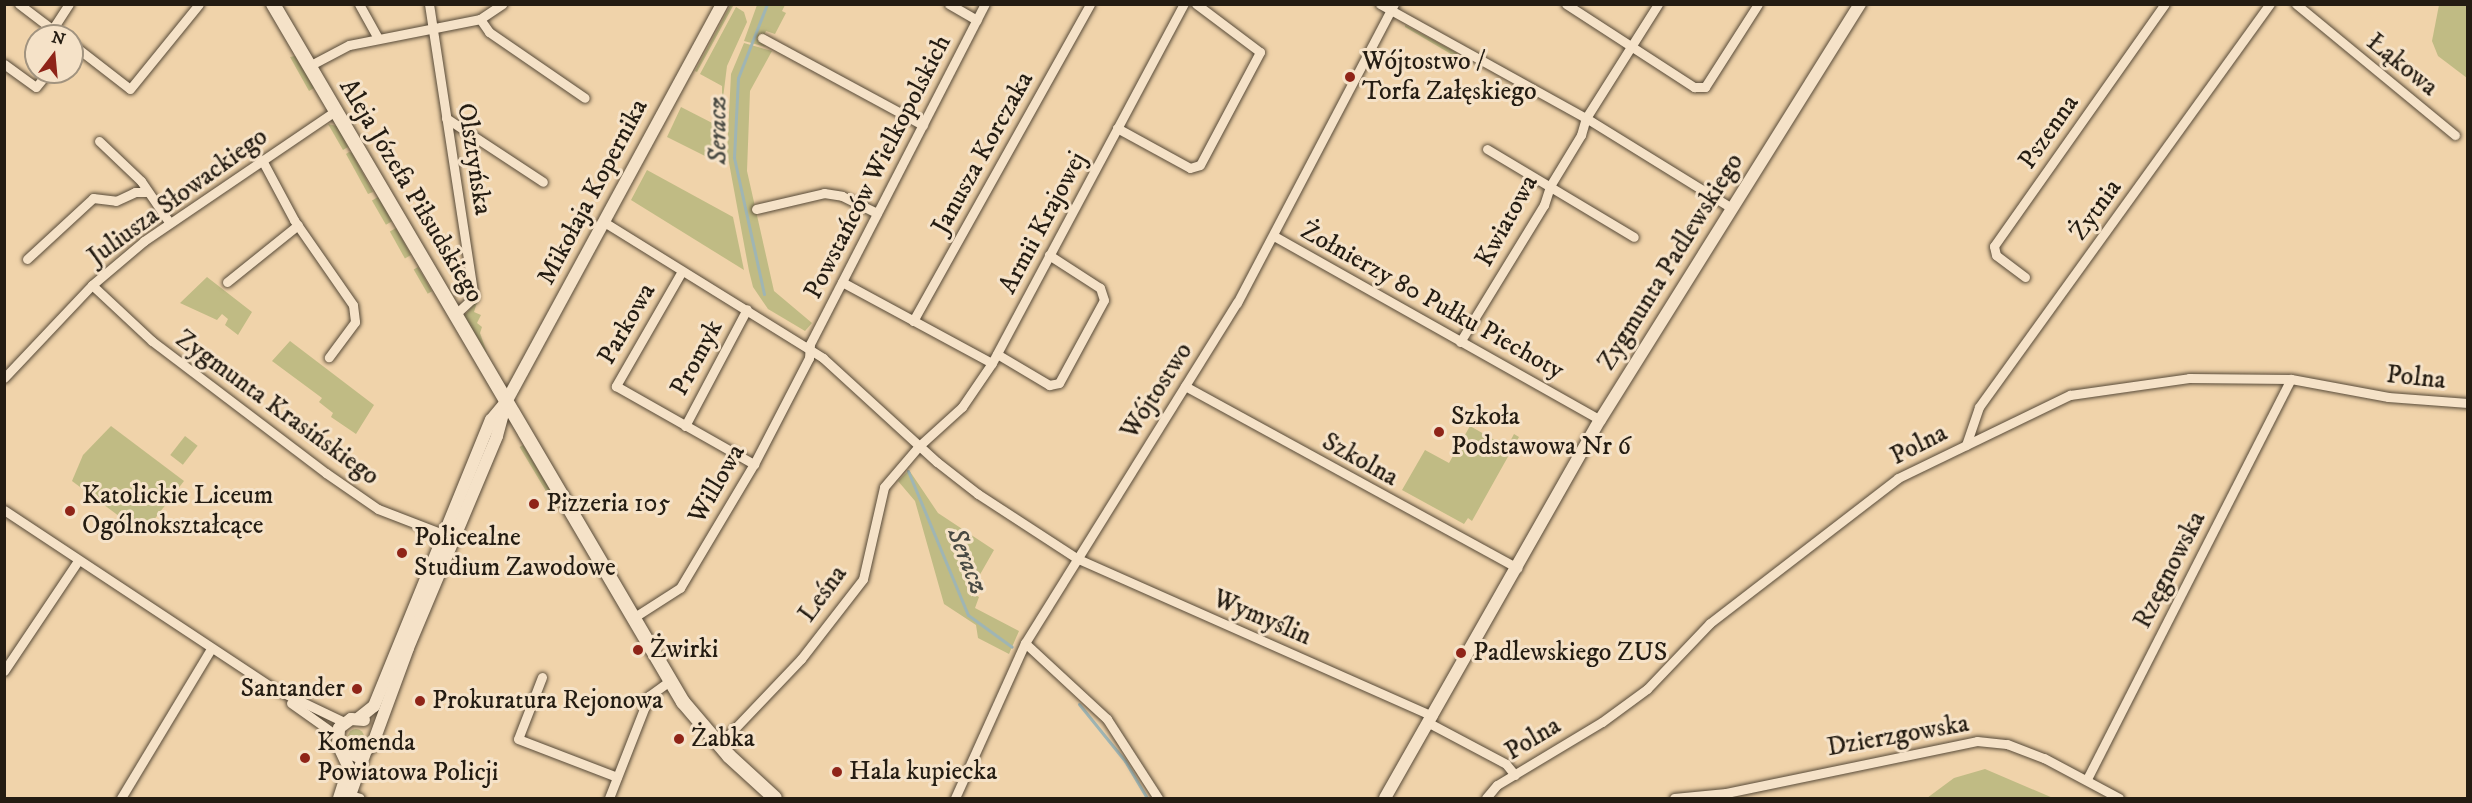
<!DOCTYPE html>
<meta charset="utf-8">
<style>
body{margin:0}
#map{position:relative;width:2472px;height:803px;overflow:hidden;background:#f0d3aa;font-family:"IM FELL DW Pica",serif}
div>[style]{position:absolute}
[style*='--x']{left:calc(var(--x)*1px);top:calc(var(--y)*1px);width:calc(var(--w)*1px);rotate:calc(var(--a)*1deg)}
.green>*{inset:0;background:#c0bb84;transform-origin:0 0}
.round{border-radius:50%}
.stream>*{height:3px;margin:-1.5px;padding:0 1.5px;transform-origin:1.5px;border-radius:1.5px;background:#9fb5b4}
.roads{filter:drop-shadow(0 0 2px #574a38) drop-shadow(0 0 2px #574a38)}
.minor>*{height:9px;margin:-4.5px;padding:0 4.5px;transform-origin:4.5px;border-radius:4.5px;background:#f5e2c8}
.tertiary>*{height:12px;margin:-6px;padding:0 6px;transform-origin:6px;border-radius:6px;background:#f5e2c8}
.secondary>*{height:14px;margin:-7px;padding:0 7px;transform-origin:7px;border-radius:7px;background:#f5e2c8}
.dots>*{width:16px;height:16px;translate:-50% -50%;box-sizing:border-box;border:3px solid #f5e2c8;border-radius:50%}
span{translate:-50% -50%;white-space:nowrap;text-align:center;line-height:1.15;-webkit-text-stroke:6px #f5e2c8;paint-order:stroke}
.poi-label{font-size:26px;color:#241c12}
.left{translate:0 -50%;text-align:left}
.right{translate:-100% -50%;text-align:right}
.street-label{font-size:26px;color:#241c12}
.water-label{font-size:27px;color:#494a43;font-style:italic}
.frame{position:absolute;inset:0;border:6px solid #241c12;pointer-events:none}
.north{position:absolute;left:24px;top:24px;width:60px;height:60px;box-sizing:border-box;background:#f5e2c8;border:2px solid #a1937f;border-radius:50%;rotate:16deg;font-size:16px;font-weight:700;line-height:24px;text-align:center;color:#241c12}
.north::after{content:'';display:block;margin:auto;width:21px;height:27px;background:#8f2418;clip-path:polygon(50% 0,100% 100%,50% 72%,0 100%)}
</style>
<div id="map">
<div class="green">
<i style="clip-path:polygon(757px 5px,785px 5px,782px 11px,786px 13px,775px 34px,766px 31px,761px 43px,766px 47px,744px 41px)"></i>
<i style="clip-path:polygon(2439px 5px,2467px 5px,2467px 78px,2438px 56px,2432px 41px)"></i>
<i style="clip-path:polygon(730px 6px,733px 6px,697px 72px,695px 71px)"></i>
<i style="clip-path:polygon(736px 7px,744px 12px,747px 22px,727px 66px,722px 106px,722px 86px,700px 74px)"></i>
<i style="clip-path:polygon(1405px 25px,1457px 53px,1456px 57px,1405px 27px)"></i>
<i style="clip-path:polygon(744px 43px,772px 51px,750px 91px,747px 171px,774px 291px,812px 323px,805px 331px,768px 309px,753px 287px,749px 271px,727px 152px,731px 74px)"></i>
<i style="clip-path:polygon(295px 56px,314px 88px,309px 91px,290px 57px)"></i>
<i style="clip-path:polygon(681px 107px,722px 128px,723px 165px,667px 137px)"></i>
<i style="clip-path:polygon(328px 124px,337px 126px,348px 147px,343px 150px)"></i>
<i style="clip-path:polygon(349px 152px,352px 153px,373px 192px,368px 194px,346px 154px)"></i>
<i style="clip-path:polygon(647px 170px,733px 217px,744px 270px,631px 200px)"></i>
<i style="left:378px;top:197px;width:28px;height:7px;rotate:60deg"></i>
<i style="left:396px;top:228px;width:31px;height:7px;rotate:61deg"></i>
<i style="left:418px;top:267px;width:28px;height:5px;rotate:60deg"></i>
<i style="clip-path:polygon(207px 277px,252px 312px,238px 335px,225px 325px,228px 319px,222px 314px,217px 320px,180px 303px)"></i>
<i style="clip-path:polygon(478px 299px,474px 312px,481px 315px,477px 323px,482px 327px,480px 333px,487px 353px,464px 316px)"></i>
<i style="clip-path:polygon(290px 341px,374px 405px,356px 434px,331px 417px,333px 413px,319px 402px,322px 398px,272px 361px)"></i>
<i style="clip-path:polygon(111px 426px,184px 481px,143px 534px,72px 481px,83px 455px)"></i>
<i style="clip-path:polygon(1470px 426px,1507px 447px,1514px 434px,1519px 437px,1472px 521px,1468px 518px,1464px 524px,1402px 490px,1425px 450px,1449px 463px)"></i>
<i style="left:185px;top:436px;width:16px;height:24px;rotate:38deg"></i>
<i style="left:523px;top:445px;width:71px;height:4px;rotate:59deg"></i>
<i style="clip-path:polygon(909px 470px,938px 513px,994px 550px,970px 592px,979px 597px,975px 608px,1019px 631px,1009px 654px,978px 638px,976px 625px,944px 604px,915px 501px,898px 481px)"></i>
<i class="round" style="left:348px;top:729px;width:16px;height:16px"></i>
<i style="clip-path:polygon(1985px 769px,2053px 798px,1927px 798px,1954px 778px)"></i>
</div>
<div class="stream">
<i style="--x:764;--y:294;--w:140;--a:-102.4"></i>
<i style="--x:734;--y:157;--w:79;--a:-87.1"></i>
<i style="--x:738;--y:78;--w:79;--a:-68.6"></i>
<i style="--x:908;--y:471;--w:156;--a:67.4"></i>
<i style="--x:968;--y:615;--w:54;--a:36"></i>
<i style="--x:1079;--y:704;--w:73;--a:51.1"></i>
<i style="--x:1125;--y:761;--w:43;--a:59.3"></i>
</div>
<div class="roads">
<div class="minor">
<i style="--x:19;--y:4;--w:53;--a:37.3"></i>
<i style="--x:359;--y:4;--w:38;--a:61"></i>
<i style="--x:429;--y:4;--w:296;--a:81.3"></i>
<i style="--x:474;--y:297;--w:25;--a:137"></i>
<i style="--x:949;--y:4;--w:32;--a:30"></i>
<i style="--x:1380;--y:4;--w:235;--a:29"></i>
<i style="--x:1586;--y:118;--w:169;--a:31.7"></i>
<i style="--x:1566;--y:4;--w:153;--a:33"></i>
<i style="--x:1694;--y:87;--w:11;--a:0"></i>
<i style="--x:1705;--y:87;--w:98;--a:-57.4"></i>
<i style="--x:2296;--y:4;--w:206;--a:39.5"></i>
<i style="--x:480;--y:19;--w:16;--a:55"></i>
<i style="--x:489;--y:32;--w:116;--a:34.5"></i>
<i style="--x:52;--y:30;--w:31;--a:-57"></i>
<i style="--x:762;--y:38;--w:183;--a:28.4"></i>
<i style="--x:72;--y:44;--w:73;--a:37.8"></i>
<i style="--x:130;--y:89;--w:109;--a:-50.9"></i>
<i style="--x:4;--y:64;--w:39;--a:36"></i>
<i style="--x:36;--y:87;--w:19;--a:-51"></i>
<i style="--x:309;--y:66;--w:45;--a:-27.7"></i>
<i style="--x:349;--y:45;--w:134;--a:-11.2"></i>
<i style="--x:480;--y:19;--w:27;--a:-34"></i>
<i style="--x:446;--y:118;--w:116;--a:33.4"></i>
<i style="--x:1117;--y:128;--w:83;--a:28.7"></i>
<i style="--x:1190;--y:168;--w:10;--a:-17"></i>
<i style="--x:1200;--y:165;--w:128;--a:-62"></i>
<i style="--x:1260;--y:52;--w:80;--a:-143.1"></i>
<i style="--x:99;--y:141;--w:58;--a:43.6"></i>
<i style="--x:141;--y:181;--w:50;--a:55.7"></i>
<i style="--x:1487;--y:149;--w:171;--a:30.9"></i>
<i style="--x:262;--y:160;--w:68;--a:61.9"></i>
<i style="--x:294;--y:220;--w:103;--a:55.2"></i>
<i style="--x:353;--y:305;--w:17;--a:83"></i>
<i style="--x:355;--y:322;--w:44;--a:126.6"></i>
<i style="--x:756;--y:209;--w:70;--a:-13.2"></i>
<i style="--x:824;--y:193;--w:18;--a:9"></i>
<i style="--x:842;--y:196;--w:39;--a:26"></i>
<i style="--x:604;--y:222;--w:258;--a:31.8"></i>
<i style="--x:823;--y:358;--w:154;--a:42.4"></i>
<i style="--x:937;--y:462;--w:52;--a:38"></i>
<i style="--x:978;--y:494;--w:117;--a:33.1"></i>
<i style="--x:1076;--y:558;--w:390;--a:23.9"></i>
<i style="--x:1274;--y:236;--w:374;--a:29.4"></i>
<i style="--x:27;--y:259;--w:90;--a:-42.7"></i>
<i style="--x:93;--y:198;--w:23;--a:7"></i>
<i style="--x:116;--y:201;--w:21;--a:-25"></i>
<i style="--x:135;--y:192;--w:11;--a:0"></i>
<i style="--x:682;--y:271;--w:133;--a:119.9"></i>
<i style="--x:616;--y:386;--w:159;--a:29.5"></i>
<i style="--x:2025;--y:277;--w:36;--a:-143"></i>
<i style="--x:1996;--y:255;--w:9;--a:-103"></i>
<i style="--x:1994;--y:246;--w:296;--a:-54.8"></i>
<i style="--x:227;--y:282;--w:91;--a:-38.8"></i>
<i style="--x:842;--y:282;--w:170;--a:28.4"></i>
<i style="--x:92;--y:285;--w:82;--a:43"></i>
<i style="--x:152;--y:341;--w:218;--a:37.2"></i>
<i style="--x:326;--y:473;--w:63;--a:34.7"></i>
<i style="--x:378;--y:509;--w:75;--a:21.1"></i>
<i style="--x:913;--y:321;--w:363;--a:-60.8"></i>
<i style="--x:1460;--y:342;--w:161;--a:-58.5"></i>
<i style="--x:1544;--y:205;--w:20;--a:-72"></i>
<i style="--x:1550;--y:186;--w:60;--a:-58.7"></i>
<i style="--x:1581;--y:135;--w:18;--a:-74"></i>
<i style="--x:1586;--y:118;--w:135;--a:-57.7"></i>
<i style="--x:997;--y:354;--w:61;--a:30.8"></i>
<i style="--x:1049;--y:385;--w:10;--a:-11"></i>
<i style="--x:1059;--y:383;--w:94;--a:-61.5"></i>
<i style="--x:1104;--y:300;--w:13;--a:-108"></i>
<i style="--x:1100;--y:288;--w:61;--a:-147.1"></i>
<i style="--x:4;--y:378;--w:128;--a:-46.6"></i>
<i style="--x:92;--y:285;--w:68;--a:-40.2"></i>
<i style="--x:144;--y:241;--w:231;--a:-34.2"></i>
<i style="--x:1185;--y:386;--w:379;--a:28.7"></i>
<i style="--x:685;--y:426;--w:132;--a:-62.1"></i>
<i style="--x:1966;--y:445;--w:40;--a:-71.1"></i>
<i style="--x:1979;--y:407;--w:497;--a:-54.2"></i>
<i style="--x:4;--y:510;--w:323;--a:33.5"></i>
<i style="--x:273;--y:688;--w:79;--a:25.6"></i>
<i style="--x:633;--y:618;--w:56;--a:-32.6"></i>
<i style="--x:680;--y:588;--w:144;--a:-59.2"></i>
<i style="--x:754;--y:464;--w:119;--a:-62.6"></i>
<i style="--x:809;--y:358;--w:14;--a:-86"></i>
<i style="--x:810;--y:344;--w:382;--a:-62.8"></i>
<i style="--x:1025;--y:643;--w:112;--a:42.8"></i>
<i style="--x:1107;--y:719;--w:94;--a:57.2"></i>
<i style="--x:4;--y:671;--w:133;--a:-56.1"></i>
<i style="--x:542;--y:677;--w:66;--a:111.2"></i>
<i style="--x:518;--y:739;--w:106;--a:21"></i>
<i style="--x:291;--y:703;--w:55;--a:35.4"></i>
<i style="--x:1429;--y:723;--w:87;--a:28"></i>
<i style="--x:1506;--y:764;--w:14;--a:51"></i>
<i style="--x:719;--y:745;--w:119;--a:-46.4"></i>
<i style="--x:801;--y:659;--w:101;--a:-52.2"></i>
<i style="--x:863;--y:579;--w:94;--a:-77.1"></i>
<i style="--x:884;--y:487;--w:54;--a:-49.5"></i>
<i style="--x:919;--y:446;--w:58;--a:-42.2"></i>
<i style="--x:962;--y:407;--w:53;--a:-55.7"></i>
<i style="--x:992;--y:363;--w:407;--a:-61.9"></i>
<i style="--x:2087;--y:779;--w:449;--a:-63"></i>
<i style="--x:350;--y:795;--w:10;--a:17"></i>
<i style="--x:121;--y:798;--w:174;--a:-58.9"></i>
<i style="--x:609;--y:798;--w:110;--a:-68.6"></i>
<i style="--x:649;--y:696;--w:26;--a:-36"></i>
<i style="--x:955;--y:798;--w:170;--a:-65.7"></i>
<i style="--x:1025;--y:643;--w:401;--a:-58.1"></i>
<i style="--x:1237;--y:303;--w:338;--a:-62.3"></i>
<i style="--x:1486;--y:798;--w:17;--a:-50"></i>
<i style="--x:1497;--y:785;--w:122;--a:-31"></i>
<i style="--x:1602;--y:722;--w:56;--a:-36.3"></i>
<i style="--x:1647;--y:689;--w:91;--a:-46.3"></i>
<i style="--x:1710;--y:623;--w:237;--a:-37.6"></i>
<i style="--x:1898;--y:478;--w:191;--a:-25.8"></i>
<i style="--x:2070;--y:395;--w:120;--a:-8.1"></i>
<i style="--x:2189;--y:378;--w:102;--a:0.6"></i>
<i style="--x:2291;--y:379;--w:99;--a:10.5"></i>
<i style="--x:2388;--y:397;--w:80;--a:4.3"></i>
<i style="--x:1674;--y:798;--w:52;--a:-5.5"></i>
<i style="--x:1726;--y:793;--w:256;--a:-11.7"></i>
<i style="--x:1977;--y:741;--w:30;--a:6"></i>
<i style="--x:2007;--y:744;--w:40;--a:21"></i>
<i style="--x:2044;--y:758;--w:85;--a:28.1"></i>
</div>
<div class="tertiary">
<i style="--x:359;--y:718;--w:19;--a:-39"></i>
<i style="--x:374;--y:706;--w:309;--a:-67.8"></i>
<i style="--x:491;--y:420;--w:23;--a:-50"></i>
<i style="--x:506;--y:402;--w:453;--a:-61.5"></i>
<i style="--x:344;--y:752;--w:14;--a:17"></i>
<i style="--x:357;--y:756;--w:18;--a:-34"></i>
<i style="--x:372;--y:746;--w:104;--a:-69.8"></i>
<i style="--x:408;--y:648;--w:230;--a:-67.2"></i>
<i style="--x:497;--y:436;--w:34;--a:-75"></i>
<i style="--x:339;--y:798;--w:32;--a:-72"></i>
<i style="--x:349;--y:768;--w:26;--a:-115"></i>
<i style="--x:338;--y:744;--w:16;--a:-86"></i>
<i style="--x:339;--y:728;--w:15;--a:-37"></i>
<i style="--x:351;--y:719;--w:13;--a:4"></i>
<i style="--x:349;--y:798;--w:48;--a:-70.4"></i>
<i style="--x:1385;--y:798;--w:435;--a:-60.4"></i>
<i style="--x:1600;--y:420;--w:491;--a:-58"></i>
</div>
<div class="secondary">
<i style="--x:273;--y:4;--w:810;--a:59.57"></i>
<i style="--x:683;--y:702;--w:71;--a:49.6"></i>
<i style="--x:729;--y:756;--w:62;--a:42.4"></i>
</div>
</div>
<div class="dots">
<i style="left:1350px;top:77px;background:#8f2418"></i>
<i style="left:1439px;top:432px;background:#8f2418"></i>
<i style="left:534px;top:504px;background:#8f2418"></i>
<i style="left:70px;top:511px;background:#8f2418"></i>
<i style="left:402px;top:553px;background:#8f2418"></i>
<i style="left:638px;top:650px;background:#8f2418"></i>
<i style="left:1461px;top:653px;background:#8f2418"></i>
<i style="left:357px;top:689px;background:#8f2418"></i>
<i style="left:420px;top:701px;background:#8f2418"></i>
<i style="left:679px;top:739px;background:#8f2418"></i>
<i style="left:305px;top:758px;background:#8f2418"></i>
<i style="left:837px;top:772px;background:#8f2418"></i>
</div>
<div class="poi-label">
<span class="left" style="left:1362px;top:77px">Wójtostwo /<br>Torfa Załęskiego</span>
<span class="left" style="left:1451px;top:432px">Szkoła<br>Podstawowa Nr 6</span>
<span class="left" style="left:82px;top:511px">Katolickie Liceum<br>Ogólnokształcące</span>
<span class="left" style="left:546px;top:504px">Pizzeria 105</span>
<span class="left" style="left:414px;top:553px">Policealne<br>Studium Zawodowe</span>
<span class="left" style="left:650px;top:650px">Żwirki</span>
<span class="left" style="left:1473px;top:653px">Padlewskiego ZUS</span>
<span class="right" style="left:345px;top:689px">Santander</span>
<span class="left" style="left:432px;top:701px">Prokuratura Rejonowa</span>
<span class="left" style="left:691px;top:739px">Żabka</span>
<span class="left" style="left:317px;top:758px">Komenda<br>Powiatowa Policji</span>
<span class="left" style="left:849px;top:772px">Hala kupiecka</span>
</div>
<div class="street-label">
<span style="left:2402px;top:65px;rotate:39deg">Łąkowa</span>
<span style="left:2049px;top:132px;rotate:-55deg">Pszenna</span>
<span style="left:983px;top:153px;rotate:-61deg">Janusza Korczaka</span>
<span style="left:474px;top:159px;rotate:81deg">Olsztyńska</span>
<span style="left:878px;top:167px;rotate:-63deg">Powstańców Wielkopolskich</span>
<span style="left:411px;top:191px;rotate:59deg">Aleja Józefa Piłsudskiego</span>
<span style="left:593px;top:192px;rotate:-62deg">Mikołaja Kopernika</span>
<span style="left:178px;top:197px;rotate:-36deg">Juliusza Słowackiego</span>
<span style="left:2096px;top:210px;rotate:-54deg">Żytnia</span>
<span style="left:1507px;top:221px;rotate:-61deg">Kwiatowa</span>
<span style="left:1043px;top:223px;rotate:-62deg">Armii Krajowej</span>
<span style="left:1671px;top:262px;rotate:-58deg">Zygmunta Padlewskiego</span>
<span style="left:1432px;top:301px;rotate:29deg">Żołnierzy 80 Pułku Piechoty</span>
<span style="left:627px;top:324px;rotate:-60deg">Parkowa</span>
<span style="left:697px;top:358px;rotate:-62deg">Promyk</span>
<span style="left:2416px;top:378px;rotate:6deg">Polna</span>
<span style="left:1157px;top:391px;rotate:-57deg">Wójtostwo</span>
<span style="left:277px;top:408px;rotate:36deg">Zygmunta Krasińskiego</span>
<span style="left:1919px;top:445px;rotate:-27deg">Polna</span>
<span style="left:1360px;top:460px;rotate:29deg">Szkolna</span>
<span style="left:717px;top:484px;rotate:-60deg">Willowa</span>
<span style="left:2170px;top:570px;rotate:-63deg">Rzęgnowska</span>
<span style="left:823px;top:594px;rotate:-54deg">Leśna</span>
<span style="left:1262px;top:618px;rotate:23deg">Wymyślin</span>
<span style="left:1898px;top:736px;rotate:-10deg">Dzierzgowska</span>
<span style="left:1533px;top:739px;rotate:-31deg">Polna</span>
</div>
<div class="water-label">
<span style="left:718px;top:130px;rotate:-90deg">Seracz</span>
<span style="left:967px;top:561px;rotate:68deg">Seracz</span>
</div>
<div class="frame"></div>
<div class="north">N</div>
</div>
